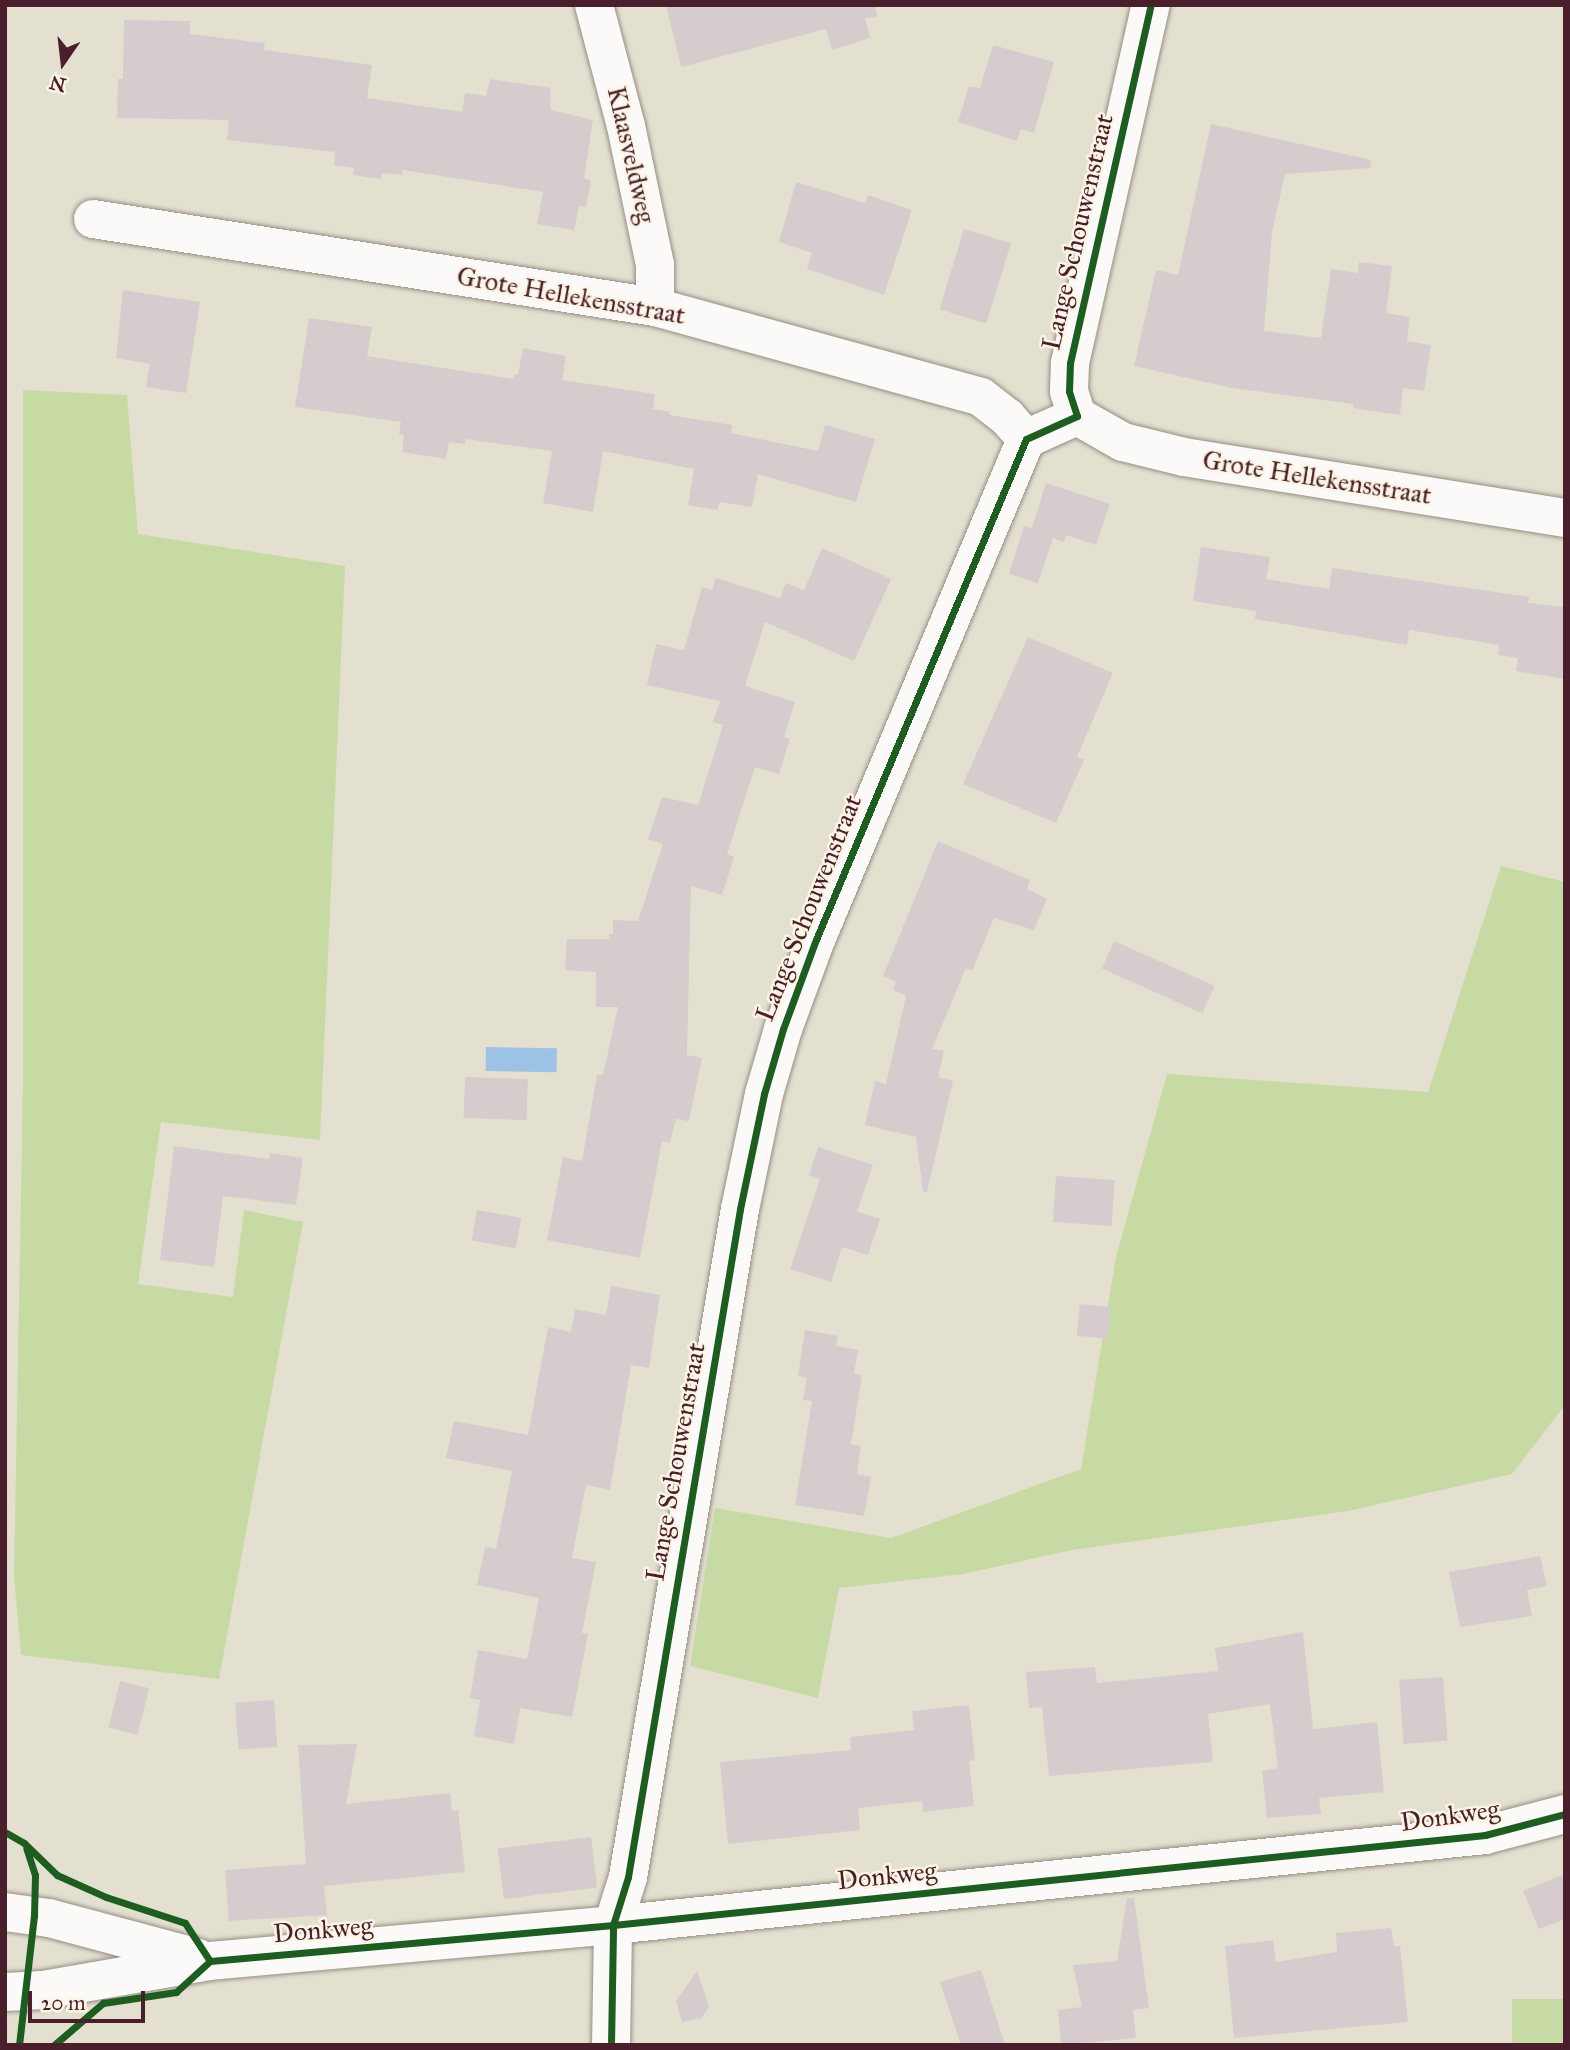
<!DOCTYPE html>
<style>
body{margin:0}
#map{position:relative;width:1570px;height:2050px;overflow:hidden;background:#e4e0cf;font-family:"IM FELL Great Primer",serif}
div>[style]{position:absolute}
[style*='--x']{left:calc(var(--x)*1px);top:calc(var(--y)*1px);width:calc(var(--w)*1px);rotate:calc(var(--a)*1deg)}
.green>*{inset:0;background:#c7daa4;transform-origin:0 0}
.water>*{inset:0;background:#9cc3e5;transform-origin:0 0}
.building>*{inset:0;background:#d6cccd;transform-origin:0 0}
.roads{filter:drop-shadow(0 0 2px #968d86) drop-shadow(0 0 2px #968d86)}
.minor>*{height:38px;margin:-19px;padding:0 19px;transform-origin:19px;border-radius:19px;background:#fbfaf8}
.cycleway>*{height:7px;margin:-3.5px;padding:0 3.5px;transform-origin:3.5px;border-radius:3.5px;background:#1b5e20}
span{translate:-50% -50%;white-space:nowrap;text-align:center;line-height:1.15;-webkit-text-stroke:5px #fcf5e5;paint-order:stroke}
.street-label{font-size:26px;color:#4a1f2b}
.frame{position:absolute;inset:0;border:7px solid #4a1f2b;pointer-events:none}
.north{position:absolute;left:28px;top:28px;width:70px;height:70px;-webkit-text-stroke:5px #fcf5e5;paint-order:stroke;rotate:194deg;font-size:19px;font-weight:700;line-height:28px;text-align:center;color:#4a1f2b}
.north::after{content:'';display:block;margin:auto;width:24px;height:32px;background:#4a1f2b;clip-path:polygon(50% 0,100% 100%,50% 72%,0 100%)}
.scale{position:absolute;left:28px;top:1991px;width:117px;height:32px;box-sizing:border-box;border:4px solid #4a1f2b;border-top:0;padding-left:9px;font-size:21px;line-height:24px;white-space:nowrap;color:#4a1f2b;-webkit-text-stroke:5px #fcf5e5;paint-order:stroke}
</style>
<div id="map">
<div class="green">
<i style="clip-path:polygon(23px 390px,127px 395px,138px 534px,345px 566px,320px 1140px,161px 1122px,138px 1284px,233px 1297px,244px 1210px,303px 1222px,219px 1679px,21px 1655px,14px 1577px,23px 1083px)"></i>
<i style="clip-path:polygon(1501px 866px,1565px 882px,1565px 1405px,1512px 1474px,1348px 1511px,1072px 1550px,963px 1574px,839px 1588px,818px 1698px,690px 1666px,715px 1508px,891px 1538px,1081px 1469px,1116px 1257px,1167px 1074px,1428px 1092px)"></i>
<i style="left:1565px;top:1999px;width:46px;height:53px;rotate:90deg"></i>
</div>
<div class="water">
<i style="left:486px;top:1047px;width:71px;height:24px;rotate:1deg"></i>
</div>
<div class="building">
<i style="clip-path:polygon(666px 5px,875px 5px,877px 16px,865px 19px,870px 38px,832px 50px,826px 29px,681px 67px)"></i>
<i style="clip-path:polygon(124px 20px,190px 21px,190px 34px,265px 43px,264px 50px,372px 65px,367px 98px,462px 112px,465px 93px,486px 96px,490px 79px,550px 88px,551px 110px,593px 120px,584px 178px,591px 181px,586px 207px,579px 206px,574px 230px,537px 224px,543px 192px,403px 170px,402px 175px,382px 173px,381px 179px,353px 175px,354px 168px,334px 165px,335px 152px,227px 140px,229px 120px,117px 118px,118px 79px,123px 79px)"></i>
<i style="clip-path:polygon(993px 45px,1054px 62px,1034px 133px,1021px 129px,1017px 141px,958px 122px,969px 86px,980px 88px)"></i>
<i style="clip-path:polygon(1211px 124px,1371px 160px,1370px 168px,1285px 174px,1272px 232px,1264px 331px,1321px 338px,1331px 269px,1358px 273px,1359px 262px,1392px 266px,1386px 313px,1410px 317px,1407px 341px,1431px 345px,1424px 391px,1403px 388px,1400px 415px,1353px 408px,1353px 404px,1232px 388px,1134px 366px,1156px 270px,1178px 275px)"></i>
<i style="clip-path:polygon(796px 182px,865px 203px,868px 195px,912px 210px,884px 295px,807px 269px,812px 253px,779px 242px)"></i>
<i style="left:964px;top:229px;width:49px;height:84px;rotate:17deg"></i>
<i style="clip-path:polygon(123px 290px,200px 302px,186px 393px,146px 387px,150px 364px,116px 358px)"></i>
<i style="clip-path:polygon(309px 318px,372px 327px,367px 356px,513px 379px,514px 375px,518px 375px,523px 348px,566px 356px,562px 380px,655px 394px,653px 409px,670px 412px,669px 415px,732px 425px,731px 433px,818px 451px,825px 425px,875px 439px,856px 502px,758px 474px,752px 507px,720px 502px,717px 510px,688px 505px,694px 469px,603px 451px,593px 512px,543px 503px,552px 451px,465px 439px,465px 444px,449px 442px,446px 459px,402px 452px,404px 435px,399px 434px,401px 422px,295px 407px)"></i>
<i style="clip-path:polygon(1046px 483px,1110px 504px,1096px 545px,1066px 535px,1064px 542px,1053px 538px,1038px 583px,1009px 574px,1024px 526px,1032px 528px)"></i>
<i style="clip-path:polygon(1201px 547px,1270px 557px,1266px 579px,1329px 589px,1332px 568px,1529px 597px,1528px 603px,1565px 607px,1565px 679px,1516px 671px,1518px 658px,1498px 655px,1499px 645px,1409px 630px,1407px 645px,1255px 619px,1256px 611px,1193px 601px)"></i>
<i style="clip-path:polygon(822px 548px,891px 579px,854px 661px,765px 622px,745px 686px,795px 702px,784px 737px,790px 739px,779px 774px,755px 767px,727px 854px,734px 857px,722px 895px,691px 886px,687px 1055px,702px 1058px,689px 1121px,676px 1119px,670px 1143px,662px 1141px,640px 1258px,547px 1240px,563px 1157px,582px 1161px,597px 1075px,603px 1075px,618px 1007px,596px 1007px,596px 972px,565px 970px,567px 939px,609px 939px,609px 934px,613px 934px,613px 920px,638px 921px,663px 844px,648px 839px,662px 797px,698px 805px,723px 725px,713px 722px,720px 701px,647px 685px,656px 644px,684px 650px,702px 587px,712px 590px,716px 578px,780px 598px,786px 583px,804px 590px)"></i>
<i style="clip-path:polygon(1028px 637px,1113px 673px,1077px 757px,1084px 760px,1056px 823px,963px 784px)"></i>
<i style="clip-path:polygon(938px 841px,1030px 880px,1027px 889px,1047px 899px,1034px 930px,994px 918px,972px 971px,966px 968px,932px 1049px,944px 1051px,938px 1077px,953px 1081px,927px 1192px,923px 1192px,916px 1137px,865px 1125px,875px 1081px,886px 1084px,906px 996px,893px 990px,896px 982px,883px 976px)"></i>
<i style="left:1114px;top:941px;width:110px;height:30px;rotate:24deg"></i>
<i style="left:465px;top:1077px;width:63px;height:41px;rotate:2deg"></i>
<i style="clip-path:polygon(174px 1146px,269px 1159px,270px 1153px,303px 1158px,296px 1205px,223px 1196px,214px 1267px,160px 1260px)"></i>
<i style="clip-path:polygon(818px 1147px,873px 1165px,857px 1211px,880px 1219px,868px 1255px,842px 1247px,831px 1282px,790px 1269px,820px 1179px,809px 1175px)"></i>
<i style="left:1056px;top:1176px;width:59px;height:46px;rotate:4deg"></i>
<i style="left:477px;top:1210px;width:45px;height:31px;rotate:10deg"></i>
<i style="clip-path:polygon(611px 1286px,660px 1295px,649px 1368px,631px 1365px,610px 1490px,586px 1485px,572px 1558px,596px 1562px,582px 1633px,588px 1634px,572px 1717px,520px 1708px,514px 1744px,474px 1736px,480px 1700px,470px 1698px,478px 1650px,527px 1659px,539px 1598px,477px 1585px,485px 1547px,496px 1549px,512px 1471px,446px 1458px,454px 1421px,528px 1435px,548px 1327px,571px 1332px,575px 1309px,606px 1315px)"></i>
<i style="left:1080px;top:1304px;width:31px;height:32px;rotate:6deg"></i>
<i style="clip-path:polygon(805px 1330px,838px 1336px,836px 1346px,858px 1350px,854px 1374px,862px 1375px,851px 1444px,861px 1446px,857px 1474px,871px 1477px,864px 1516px,795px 1505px,812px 1401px,803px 1400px,807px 1378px,798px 1376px)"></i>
<i style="clip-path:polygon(1540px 1556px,1547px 1586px,1527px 1590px,1532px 1616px,1460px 1627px,1449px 1572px)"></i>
<i style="clip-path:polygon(1303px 1632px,1313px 1729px,1377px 1722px,1384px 1792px,1319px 1798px,1321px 1814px,1267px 1818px,1262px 1771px,1278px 1768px,1270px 1704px,1208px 1714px,1213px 1762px,1049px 1776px,1042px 1707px,1029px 1708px,1026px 1672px,1095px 1667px,1097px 1683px,1218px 1671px,1215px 1648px)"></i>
<i style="left:1443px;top:1677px;width:64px;height:44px;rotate:86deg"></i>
<i style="left:120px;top:1681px;width:30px;height:48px;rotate:14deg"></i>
<i style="left:274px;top:1700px;width:47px;height:39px;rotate:86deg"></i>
<i style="clip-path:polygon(969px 1705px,975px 1760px,969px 1761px,974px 1806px,923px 1812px,922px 1801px,858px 1808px,860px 1830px,728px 1844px,720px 1762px,851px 1750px,850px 1737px,914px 1730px,912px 1711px)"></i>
<i style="clip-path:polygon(357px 1744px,346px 1804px,450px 1793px,452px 1811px,458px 1810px,465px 1872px,324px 1886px,327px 1915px,229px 1921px,225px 1870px,306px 1864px,298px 1745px)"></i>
<i style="left:591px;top:1837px;width:51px;height:94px;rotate:83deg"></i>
<i style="clip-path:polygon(1565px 1874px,1565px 1919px,1539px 1929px,1523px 1891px)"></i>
<i style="clip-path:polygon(1127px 1898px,1134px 1898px,1149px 2008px,1133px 2010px,1136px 2038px,1061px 2045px,1058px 2010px,1082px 2007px,1073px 1965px,1117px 1961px)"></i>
<i style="clip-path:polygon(1391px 1928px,1394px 1946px,1400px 1946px,1408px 2022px,1234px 2038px,1225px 1946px,1273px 1940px,1276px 1962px,1337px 1952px,1336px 1933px)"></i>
<i style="clip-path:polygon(981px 1970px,1005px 2045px,961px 2045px,940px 1982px)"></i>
<i style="clip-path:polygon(697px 1971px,709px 2006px,702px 2018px,682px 2022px,676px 2001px)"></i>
</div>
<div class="roads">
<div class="minor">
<i style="--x:594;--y:5;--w:125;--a:75.2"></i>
<i style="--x:626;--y:126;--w:142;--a:78.2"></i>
<i style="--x:655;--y:265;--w:42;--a:90"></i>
<i style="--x:93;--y:219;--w:569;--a:8.9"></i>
<i style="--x:655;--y:307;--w:338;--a:15.4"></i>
<i style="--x:981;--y:397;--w:33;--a:38"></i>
<i style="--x:1007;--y:417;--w:29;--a:49"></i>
<i style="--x:1077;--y:416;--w:53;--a:29.5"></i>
<i style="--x:1123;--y:442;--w:63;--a:13.8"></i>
<i style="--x:1184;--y:457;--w:386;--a:9.1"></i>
<i style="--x:5;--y:1912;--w:44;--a:7.8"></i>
<i style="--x:49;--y:1918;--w:154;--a:15"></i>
<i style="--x:5;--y:1992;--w:38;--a:-3"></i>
<i style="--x:43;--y:1990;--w:169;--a:-9.9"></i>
<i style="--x:210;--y:1961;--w:405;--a:-5.1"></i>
<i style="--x:613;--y:1925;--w:877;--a:-5.89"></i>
<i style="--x:1485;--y:1835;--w:83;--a:-14.7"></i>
<i style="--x:611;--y:2045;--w:120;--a:-89"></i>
<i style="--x:613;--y:1925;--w:50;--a:-72.6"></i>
<i style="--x:628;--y:1877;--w:677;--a:-80.48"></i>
<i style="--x:740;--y:1209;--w:117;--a:-78.2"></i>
<i style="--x:764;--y:1094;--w:68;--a:-73.7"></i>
<i style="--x:783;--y:1029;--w:93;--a:-69.8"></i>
<i style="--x:815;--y:942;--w:545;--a:-67.24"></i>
<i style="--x:1026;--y:439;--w:56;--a:-24.3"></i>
<i style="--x:1077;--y:416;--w:26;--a:-108"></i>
<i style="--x:1069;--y:391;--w:28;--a:-88"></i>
<i style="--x:1070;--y:363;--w:367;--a:-77.3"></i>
</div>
</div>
<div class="cycleway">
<i style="--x:5;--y:1832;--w:22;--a:30"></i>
<i style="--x:24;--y:1843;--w:46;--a:44.1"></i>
<i style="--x:57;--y:1875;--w:54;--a:24.2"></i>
<i style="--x:106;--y:1897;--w:83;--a:18.2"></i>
<i style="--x:185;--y:1923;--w:45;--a:56.7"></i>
<i style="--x:210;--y:1961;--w:405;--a:-5.1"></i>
<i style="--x:613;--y:1925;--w:877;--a:-5.89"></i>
<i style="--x:1485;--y:1835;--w:83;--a:-14.7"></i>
<i style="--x:19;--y:2045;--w:130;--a:-83.4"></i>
<i style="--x:34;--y:1916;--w:41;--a:-88.6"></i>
<i style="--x:35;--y:1875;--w:28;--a:-108"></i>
<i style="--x:54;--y:2045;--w:65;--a:-40.6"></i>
<i style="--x:103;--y:2003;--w:74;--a:-8.6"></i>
<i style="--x:176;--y:1992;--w:46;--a:-42.4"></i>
<i style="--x:611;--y:2045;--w:120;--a:-89"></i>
<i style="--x:613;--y:1925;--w:50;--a:-72.6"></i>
<i style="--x:628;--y:1877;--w:677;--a:-80.48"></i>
<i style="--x:740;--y:1209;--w:117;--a:-78.2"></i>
<i style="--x:764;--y:1094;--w:68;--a:-73.7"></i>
<i style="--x:783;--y:1029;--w:93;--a:-69.8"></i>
<i style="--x:815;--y:942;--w:545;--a:-67.24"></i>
<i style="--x:1026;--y:439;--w:56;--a:-24.3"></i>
<i style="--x:1077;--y:416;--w:26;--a:-108"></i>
<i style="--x:1069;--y:391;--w:28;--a:-88"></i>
<i style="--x:1070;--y:363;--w:367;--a:-77.3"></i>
</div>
<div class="street-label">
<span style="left:631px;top:155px;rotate:77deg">Klaasveldweg</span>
<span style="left:1078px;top:232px;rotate:-77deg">Lange Schouwenstraat</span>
<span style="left:571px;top:296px;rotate:10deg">Grote Hellekensstraat</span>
<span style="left:1317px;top:478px;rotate:9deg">Grote Hellekensstraat</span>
<span style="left:809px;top:908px;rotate:-68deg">Lange Schouwenstraat</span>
<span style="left:676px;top:1462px;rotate:-80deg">Lange Schouwenstraat</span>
<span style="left:1450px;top:1816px;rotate:-8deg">Donkweg</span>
<span style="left:887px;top:1876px;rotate:-6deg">Donkweg</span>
<span style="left:323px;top:1930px;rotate:-5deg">Donkweg</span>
</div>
<div class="frame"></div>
<div class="north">N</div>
<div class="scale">20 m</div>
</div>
